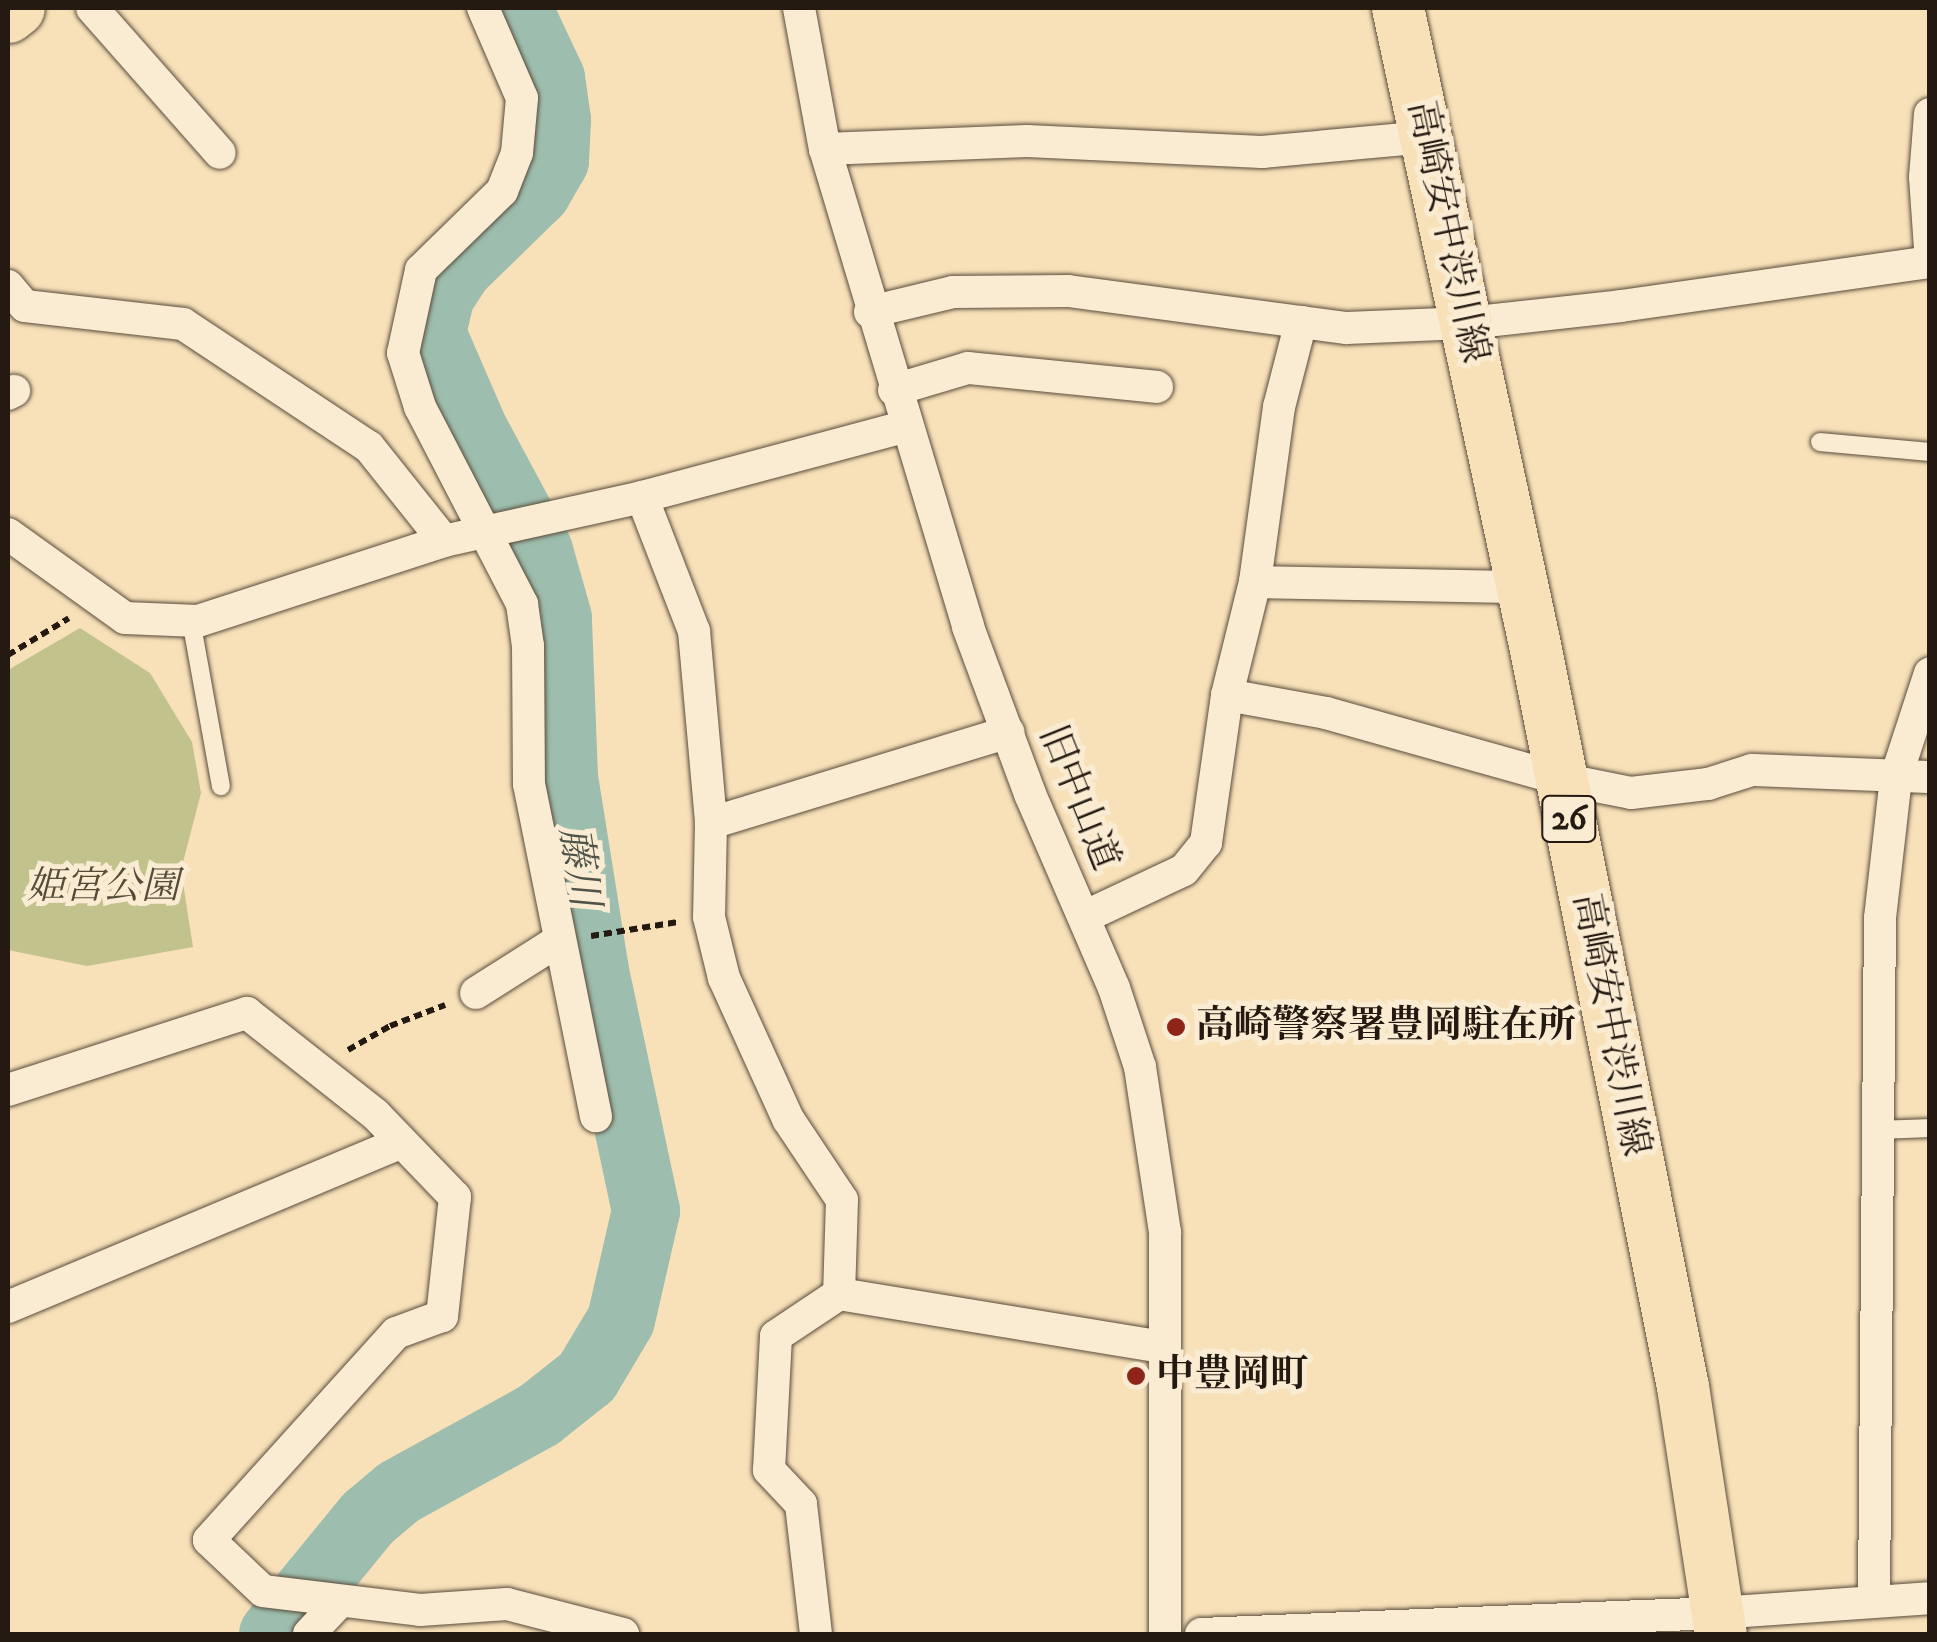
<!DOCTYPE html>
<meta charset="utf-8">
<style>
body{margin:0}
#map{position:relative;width:1937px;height:1642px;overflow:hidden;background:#f8e1b9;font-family:"IM FELL DW Pica","Noto Serif JP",serif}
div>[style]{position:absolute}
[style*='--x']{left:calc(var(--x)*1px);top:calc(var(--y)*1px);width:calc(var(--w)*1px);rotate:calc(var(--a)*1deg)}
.green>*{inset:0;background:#c1c28c}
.river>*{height:68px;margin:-34px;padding:0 34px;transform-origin:34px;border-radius:34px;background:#9dbeae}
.path>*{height:6px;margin-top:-3px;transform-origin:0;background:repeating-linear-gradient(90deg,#251a12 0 8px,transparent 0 13px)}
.roads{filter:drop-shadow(0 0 2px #5a4c3c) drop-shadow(0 0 2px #5a4c3c)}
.service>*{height:18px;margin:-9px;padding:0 9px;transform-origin:9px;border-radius:9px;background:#faecd2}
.minor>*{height:32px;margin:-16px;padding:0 16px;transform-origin:16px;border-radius:16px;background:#faecd2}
.primary>*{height:52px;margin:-26px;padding:0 26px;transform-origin:26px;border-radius:26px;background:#f8e1b9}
.trunk>*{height:55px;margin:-27.5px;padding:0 27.5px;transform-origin:27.5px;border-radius:27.5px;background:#f8e1b9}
.dots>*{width:28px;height:28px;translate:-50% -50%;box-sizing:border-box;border:5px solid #faecd2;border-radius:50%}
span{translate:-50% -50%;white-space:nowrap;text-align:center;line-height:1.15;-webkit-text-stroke:10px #faecd2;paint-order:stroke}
.shield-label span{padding:2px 8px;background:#faecd2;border:2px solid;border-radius:8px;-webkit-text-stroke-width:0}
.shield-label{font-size:35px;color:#251a12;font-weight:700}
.street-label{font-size:38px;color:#251a12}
.park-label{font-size:38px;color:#544c37;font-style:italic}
.poi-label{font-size:38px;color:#251a12;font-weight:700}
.left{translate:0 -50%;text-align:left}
.water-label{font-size:40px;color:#4f5349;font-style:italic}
.frame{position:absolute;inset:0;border:10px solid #251a12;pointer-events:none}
</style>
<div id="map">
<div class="green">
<i style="clip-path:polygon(80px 628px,150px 673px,192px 742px,201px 793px,181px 870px,193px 947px,87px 966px,8px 950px,8px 670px)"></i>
</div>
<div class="river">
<i style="--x:273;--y:1634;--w:150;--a:-50.7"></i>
<i style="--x:368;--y:1518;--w:40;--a:-40"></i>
<i style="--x:399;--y:1492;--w:160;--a:-28.8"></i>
<i style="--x:539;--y:1415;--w:61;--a:-38.4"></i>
<i style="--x:587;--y:1377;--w:66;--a:-59.2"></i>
<i style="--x:621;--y:1320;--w:112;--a:-77.1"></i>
<i style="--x:646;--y:1211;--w:245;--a:-102"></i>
<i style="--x:595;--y:971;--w:196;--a:-99.1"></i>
<i style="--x:564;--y:777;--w:159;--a:-92.2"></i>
<i style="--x:558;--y:618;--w:70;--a:-105.8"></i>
<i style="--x:539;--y:551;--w:137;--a:-118.2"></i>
<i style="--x:474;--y:430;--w:106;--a:-113.4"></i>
<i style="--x:432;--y:333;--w:37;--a:-77"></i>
<i style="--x:440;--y:297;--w:35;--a:-57"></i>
<i style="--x:459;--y:268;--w:109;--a:-44.3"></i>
<i style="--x:537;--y:192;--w:36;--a:-60"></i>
<i style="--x:555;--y:161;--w:41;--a:-87.2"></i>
<i style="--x:557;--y:120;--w:42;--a:-98.1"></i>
<i style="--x:551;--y:78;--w:77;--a:-115.2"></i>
</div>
<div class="path">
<i style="--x:8;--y:655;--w:71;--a:-31.2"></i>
<i style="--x:591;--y:936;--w:88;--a:-9.1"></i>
<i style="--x:348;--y:1050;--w:48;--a:-29.7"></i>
<i style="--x:390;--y:1026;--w:59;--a:-20.9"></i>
</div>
<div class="roads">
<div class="service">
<i style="--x:1820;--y:442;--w:110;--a:5.2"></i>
<i style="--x:191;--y:620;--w:169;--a:79.8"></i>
<i style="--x:1879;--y:1130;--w:51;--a:-2.2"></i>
</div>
<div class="minor">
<i style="--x:92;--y:8;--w:193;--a:48.6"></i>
<i style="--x:483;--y:8;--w:98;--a:66.6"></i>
<i style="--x:522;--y:98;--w:55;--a:95.2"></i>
<i style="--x:517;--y:153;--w:41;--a:111.5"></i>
<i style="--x:502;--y:191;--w:113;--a:135.7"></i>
<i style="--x:421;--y:270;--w:85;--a:102.2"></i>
<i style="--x:403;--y:353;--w:57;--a:72.5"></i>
<i style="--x:420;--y:407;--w:222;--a:62.6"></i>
<i style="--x:522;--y:604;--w:42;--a:81.9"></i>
<i style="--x:528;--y:646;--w:138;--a:89.6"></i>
<i style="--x:529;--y:784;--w:339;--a:78.6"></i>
<i style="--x:799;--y:8;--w:143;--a:79.6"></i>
<i style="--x:825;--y:149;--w:499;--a:73.3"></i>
<i style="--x:968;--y:627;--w:178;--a:69.6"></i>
<i style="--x:1030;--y:794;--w:211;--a:66.6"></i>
<i style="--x:1114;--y:988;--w:83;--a:71.8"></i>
<i style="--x:1140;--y:1067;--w:167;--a:81.4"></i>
<i style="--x:1165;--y:1232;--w:402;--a:90"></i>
<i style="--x:1930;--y:114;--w:63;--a:94.5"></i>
<i style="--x:1925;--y:177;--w:71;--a:86"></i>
<i style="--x:825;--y:149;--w:202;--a:-2.3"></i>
<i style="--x:1027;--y:141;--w:235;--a:2.7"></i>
<i style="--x:1262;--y:152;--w:165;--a:-5.2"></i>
<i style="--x:8;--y:286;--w:26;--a:50"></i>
<i style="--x:25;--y:306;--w:159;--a:6.5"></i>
<i style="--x:183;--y:324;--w:223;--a:33.5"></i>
<i style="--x:369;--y:447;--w:120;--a:51.4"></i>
<i style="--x:870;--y:312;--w:85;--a:-13.5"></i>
<i style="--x:953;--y:292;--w:115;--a:-0.5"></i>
<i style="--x:1068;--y:291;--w:281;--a:7.6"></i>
<i style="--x:1347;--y:328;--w:121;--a:-2.4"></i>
<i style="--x:1468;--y:323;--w:154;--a:-6.3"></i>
<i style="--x:1621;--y:306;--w:312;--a:-8.1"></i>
<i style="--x:894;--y:390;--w:77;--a:-16.6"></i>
<i style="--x:968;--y:368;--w:190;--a:5.7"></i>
<i style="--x:8;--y:394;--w:7;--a:-27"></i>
<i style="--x:642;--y:497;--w:144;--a:68.8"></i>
<i style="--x:694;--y:631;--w:193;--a:84.9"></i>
<i style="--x:711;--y:823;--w:94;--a:91.2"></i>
<i style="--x:709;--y:917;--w:63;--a:76.2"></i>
<i style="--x:724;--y:978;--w:155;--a:65.6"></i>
<i style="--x:788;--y:1119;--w:97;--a:56.3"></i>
<i style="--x:842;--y:1200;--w:94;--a:91.8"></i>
<i style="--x:8;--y:534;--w:144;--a:35.7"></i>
<i style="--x:125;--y:618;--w:73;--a:2.4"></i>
<i style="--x:198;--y:621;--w:259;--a:-18"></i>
<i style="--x:444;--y:541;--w:203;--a:-12.5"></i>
<i style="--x:642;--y:497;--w:274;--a:-15"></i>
<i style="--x:1255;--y:582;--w:267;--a:1.1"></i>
<i style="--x:1227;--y:695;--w:101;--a:10.3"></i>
<i style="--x:1326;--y:713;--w:244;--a:15.7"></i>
<i style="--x:1561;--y:779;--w:71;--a:11.3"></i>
<i style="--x:1631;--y:793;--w:78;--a:-6.7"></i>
<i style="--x:1708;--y:784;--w:46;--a:-17.7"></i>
<i style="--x:1752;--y:770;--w:178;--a:2.3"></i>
<i style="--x:711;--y:823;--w:311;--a:-17"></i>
<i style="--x:1084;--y:917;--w:110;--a:-25.2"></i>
<i style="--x:1184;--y:870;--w:35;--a:-51"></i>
<i style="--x:1206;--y:843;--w:149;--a:-81.9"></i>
<i style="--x:1227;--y:695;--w:116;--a:-76.1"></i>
<i style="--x:1255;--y:582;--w:177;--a:-82.2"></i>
<i style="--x:1279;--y:407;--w:88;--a:-75.5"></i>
<i style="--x:476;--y:993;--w:97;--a:-32.4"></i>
<i style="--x:8;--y:1090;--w:251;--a:-17.9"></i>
<i style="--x:247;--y:1013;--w:164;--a:38.3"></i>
<i style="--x:376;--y:1115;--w:114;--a:46.1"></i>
<i style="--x:455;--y:1197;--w:120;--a:96.2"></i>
<i style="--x:442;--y:1316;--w:49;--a:159.7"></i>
<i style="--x:396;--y:1333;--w:279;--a:132.1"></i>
<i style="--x:209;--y:1540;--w:74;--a:43.4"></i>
<i style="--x:263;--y:1591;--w:158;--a:6.9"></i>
<i style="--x:420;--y:1610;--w:87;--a:-3.9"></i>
<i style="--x:507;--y:1604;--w:120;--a:14.5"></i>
<i style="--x:8;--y:1307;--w:425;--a:-22.7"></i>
<i style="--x:1874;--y:1599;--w:681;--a:-89.5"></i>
<i style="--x:1880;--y:918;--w:142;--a:-83.5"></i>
<i style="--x:1896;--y:777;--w:109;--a:-71.9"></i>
<i style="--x:309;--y:1634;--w:44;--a:-46.8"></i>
<i style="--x:816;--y:1634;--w:131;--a:-96.6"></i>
<i style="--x:801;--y:1504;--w:47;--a:-133.3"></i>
<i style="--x:769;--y:1470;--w:134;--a:-87"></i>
<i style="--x:776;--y:1336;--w:76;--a:-33.7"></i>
<i style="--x:839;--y:1294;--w:328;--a:9.3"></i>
<i style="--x:1201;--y:1634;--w:516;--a:-2.33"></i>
<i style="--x:1717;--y:1613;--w:214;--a:-4"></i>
</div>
<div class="primary">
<i style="--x:1398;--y:8;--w:646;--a:77.86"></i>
<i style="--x:1534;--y:640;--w:762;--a:78.72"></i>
<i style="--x:1683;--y:1387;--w:250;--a:81.3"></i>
</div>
<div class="trunk">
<i style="--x:8;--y:15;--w:11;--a:-38"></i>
</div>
</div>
<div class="dots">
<i style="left:1176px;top:1027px;background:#8f2418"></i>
<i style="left:1136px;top:1376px;background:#8f2418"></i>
</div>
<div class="shield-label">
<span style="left:1569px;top:819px">26</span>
</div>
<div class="street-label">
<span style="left:1447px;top:232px;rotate:78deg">高崎安中渋川線</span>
<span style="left:1078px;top:798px;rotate:68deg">旧中山道</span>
<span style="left:1610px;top:1025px;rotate:79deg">高崎安中渋川線</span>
</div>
<div class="park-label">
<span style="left:103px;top:888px">姫宮公園</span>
</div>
<div class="poi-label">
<span class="left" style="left:1196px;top:1027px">高崎警察署豊岡駐在所</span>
<span class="left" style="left:1156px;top:1376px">中豊岡町</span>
</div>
<div class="water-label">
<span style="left:578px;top:867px;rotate:81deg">藤川</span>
</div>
<div class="frame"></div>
</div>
